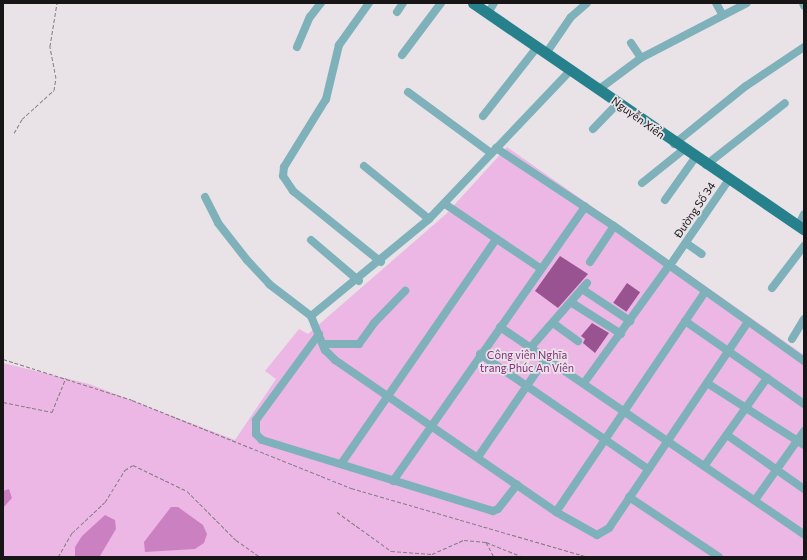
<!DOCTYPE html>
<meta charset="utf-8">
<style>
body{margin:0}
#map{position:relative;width:807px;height:560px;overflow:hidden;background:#e9e3e8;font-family:Commissioner,sans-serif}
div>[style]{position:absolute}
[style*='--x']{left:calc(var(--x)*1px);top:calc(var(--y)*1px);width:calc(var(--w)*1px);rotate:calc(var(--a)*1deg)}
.green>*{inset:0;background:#edb7e5}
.water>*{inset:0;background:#cb81c1}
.building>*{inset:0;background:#995391;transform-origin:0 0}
.path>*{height:1px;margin-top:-0.5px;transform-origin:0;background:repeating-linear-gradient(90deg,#817d80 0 4px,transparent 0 6px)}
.minor>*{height:8px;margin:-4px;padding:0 4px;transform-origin:4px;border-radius:4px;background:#7eb1ba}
.major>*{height:11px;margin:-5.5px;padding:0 5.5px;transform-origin:5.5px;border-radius:5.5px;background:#26818d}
span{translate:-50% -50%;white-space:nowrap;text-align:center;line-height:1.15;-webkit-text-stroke:3.5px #e9e3e8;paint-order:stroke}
.street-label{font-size:11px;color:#171516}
.park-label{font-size:11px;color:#852e7d}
.frame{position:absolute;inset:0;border:4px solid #171516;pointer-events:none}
</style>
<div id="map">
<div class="green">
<i style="clip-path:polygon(507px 147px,804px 355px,804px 557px,3px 557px,3px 363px,89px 384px,235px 440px,276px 379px,265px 371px,299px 329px,308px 334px,446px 214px)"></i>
</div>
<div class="water">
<i style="clip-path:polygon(9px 489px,12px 498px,3px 508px,3px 491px)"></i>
<i style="clip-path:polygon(171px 507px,178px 507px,203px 525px,207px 534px,204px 543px,195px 549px,145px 552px,144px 542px)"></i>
<i style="clip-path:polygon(105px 515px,115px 520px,116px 529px,100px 556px,75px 557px,75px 547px,82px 536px)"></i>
</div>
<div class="building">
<i style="clip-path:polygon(560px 256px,588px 274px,558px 308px,535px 291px)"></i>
<i style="left:627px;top:283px;width:16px;height:24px;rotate:35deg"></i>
<i style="clip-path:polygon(592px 323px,609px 333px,595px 353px,583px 343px,585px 339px,581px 336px)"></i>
</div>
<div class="path">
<i style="--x:14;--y:133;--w:16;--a:-60"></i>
<i style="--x:22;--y:119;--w:43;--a:-42.2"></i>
<i style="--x:54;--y:90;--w:12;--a:-81"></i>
<i style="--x:56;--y:78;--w:33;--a:-101"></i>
<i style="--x:50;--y:46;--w:44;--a:-80.8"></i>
<i style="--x:3;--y:359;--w:135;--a:17.6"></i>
<i style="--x:132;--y:400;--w:236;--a:21.9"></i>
<i style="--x:351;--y:488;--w:248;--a:16.2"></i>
<i style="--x:3;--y:402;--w:50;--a:11.5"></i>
<i style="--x:52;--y:412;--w:37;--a:-68"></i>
<i style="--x:337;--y:512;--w:67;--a:35.8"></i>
<i style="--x:391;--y:551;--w:41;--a:4.2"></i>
<i style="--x:432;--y:554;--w:35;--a:-24"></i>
<i style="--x:464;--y:540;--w:22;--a:5"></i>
<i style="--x:486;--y:542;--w:40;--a:22"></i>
<i style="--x:486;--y:542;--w:17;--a:62"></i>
<i style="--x:58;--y:557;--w:28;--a:-60"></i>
<i style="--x:72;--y:533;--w:45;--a:-43.2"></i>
<i style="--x:105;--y:502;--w:38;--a:-58"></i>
<i style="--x:125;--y:470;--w:9;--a:-32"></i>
<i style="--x:133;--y:465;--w:60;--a:25.7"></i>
<i style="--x:187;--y:491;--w:69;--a:45"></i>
<i style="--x:236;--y:540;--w:29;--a:35"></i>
</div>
<div class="minor">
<i style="--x:369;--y:3;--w:52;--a:125.5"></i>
<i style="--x:339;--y:45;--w:56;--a:103.5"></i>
<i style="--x:326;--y:99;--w:80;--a:121.7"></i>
<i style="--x:284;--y:167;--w:9;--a:96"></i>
<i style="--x:283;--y:176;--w:18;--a:56"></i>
<i style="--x:293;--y:191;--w:113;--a:38.9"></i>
<i style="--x:716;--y:3;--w:13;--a:61"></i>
<i style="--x:803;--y:3;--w:3;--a:72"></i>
<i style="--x:397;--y:12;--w:11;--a:-56"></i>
<i style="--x:488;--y:13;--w:12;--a:-59"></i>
<i style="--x:631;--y:43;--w:18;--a:56"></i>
<i style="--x:297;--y:47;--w:33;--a:-67"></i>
<i style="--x:310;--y:17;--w:18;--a:-52"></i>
<i style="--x:547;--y:52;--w:42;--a:-55.6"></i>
<i style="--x:571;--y:17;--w:21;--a:-41"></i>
<i style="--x:402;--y:55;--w:65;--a:-53.1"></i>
<i style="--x:598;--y:90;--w:54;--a:-36.7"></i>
<i style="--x:641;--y:58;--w:119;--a:-27.4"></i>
<i style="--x:408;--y:92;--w:103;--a:36.3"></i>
<i style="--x:483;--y:116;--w:89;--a:-51.8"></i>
<i style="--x:593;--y:129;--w:36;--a:-46"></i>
<i style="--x:674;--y:144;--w:92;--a:-38.9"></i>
<i style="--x:746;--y:86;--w:70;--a:-33.9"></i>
<i style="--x:496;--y:148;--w:141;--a:33.5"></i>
<i style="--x:614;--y:226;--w:233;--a:35.4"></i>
<i style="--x:706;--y:165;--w:100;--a:-38.1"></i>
<i style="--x:364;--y:166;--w:84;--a:39.2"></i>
<i style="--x:642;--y:183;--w:53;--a:-38.8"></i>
<i style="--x:205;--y:197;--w:29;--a:63"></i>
<i style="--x:218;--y:223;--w:47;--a:51.9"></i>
<i style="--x:247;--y:260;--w:33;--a:47"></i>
<i style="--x:269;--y:284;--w:53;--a:37.3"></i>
<i style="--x:311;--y:316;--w:153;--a:-39.4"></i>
<i style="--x:429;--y:219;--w:206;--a:-46.4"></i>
<i style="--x:665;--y:200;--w:52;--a:-54.5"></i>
<i style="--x:445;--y:204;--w:115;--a:34"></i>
<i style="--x:798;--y:226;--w:13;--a:-63"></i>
<i style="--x:311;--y:240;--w:63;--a:40.5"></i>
<i style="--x:686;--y:243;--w:19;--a:35"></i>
<i style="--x:673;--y:261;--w:97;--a:-55.5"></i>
<i style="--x:590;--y:262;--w:43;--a:-56.3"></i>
<i style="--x:772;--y:288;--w:53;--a:-52.7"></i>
<i style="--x:582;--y:289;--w:58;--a:33.7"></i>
<i style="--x:572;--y:303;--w:58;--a:32.3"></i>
<i style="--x:311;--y:316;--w:37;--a:68"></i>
<i style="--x:325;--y:350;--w:14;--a:45"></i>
<i style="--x:335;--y:360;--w:268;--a:34.5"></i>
<i style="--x:556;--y:512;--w:47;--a:29.3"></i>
<i style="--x:597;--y:535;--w:14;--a:-30"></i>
<i style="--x:609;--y:528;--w:249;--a:-56"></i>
<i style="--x:685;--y:321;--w:100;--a:34.8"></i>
<i style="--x:553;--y:323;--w:31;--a:36"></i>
<i style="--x:500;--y:327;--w:368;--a:34.3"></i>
<i style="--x:319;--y:334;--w:107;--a:126.2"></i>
<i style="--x:256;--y:420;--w:14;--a:90"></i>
<i style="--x:256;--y:434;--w:8;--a:45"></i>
<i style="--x:262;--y:440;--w:242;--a:17.1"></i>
<i style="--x:493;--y:511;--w:5;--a:-22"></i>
<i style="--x:498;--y:509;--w:31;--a:-52"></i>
<i style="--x:792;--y:339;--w:23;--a:-59"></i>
<i style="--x:323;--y:344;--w:36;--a:0"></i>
<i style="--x:359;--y:344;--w:26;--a:-54"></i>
<i style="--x:374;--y:323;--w:45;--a:-45.9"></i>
<i style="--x:531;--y:347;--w:85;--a:-48.8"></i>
<i style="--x:480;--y:354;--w:204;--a:34.4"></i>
<i style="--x:584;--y:383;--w:143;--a:-54.1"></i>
<i style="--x:707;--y:383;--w:115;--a:32.6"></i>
<i style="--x:727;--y:435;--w:94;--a:35"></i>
<i style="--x:478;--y:457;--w:120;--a:-55.5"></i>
<i style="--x:341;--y:464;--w:273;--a:-55.4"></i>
<i style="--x:705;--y:465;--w:107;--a:-54.5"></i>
<i style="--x:767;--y:378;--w:45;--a:35.1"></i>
<i style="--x:393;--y:481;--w:335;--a:-55"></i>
<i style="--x:629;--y:497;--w:108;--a:33.7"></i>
<i style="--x:755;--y:500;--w:85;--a:-54.6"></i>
<i style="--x:556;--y:512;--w:266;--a:-55.9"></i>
</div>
<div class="major">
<i style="--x:473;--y:3;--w:401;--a:34.4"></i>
</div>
<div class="street-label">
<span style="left:638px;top:118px;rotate:36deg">Nguyễn Xiển</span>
<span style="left:695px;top:210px;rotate:-56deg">Đường Số 34</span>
</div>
<div class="park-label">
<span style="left:527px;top:362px">Công viên Nghĩa<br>trang Phúc An Viên</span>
</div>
<div class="frame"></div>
</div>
